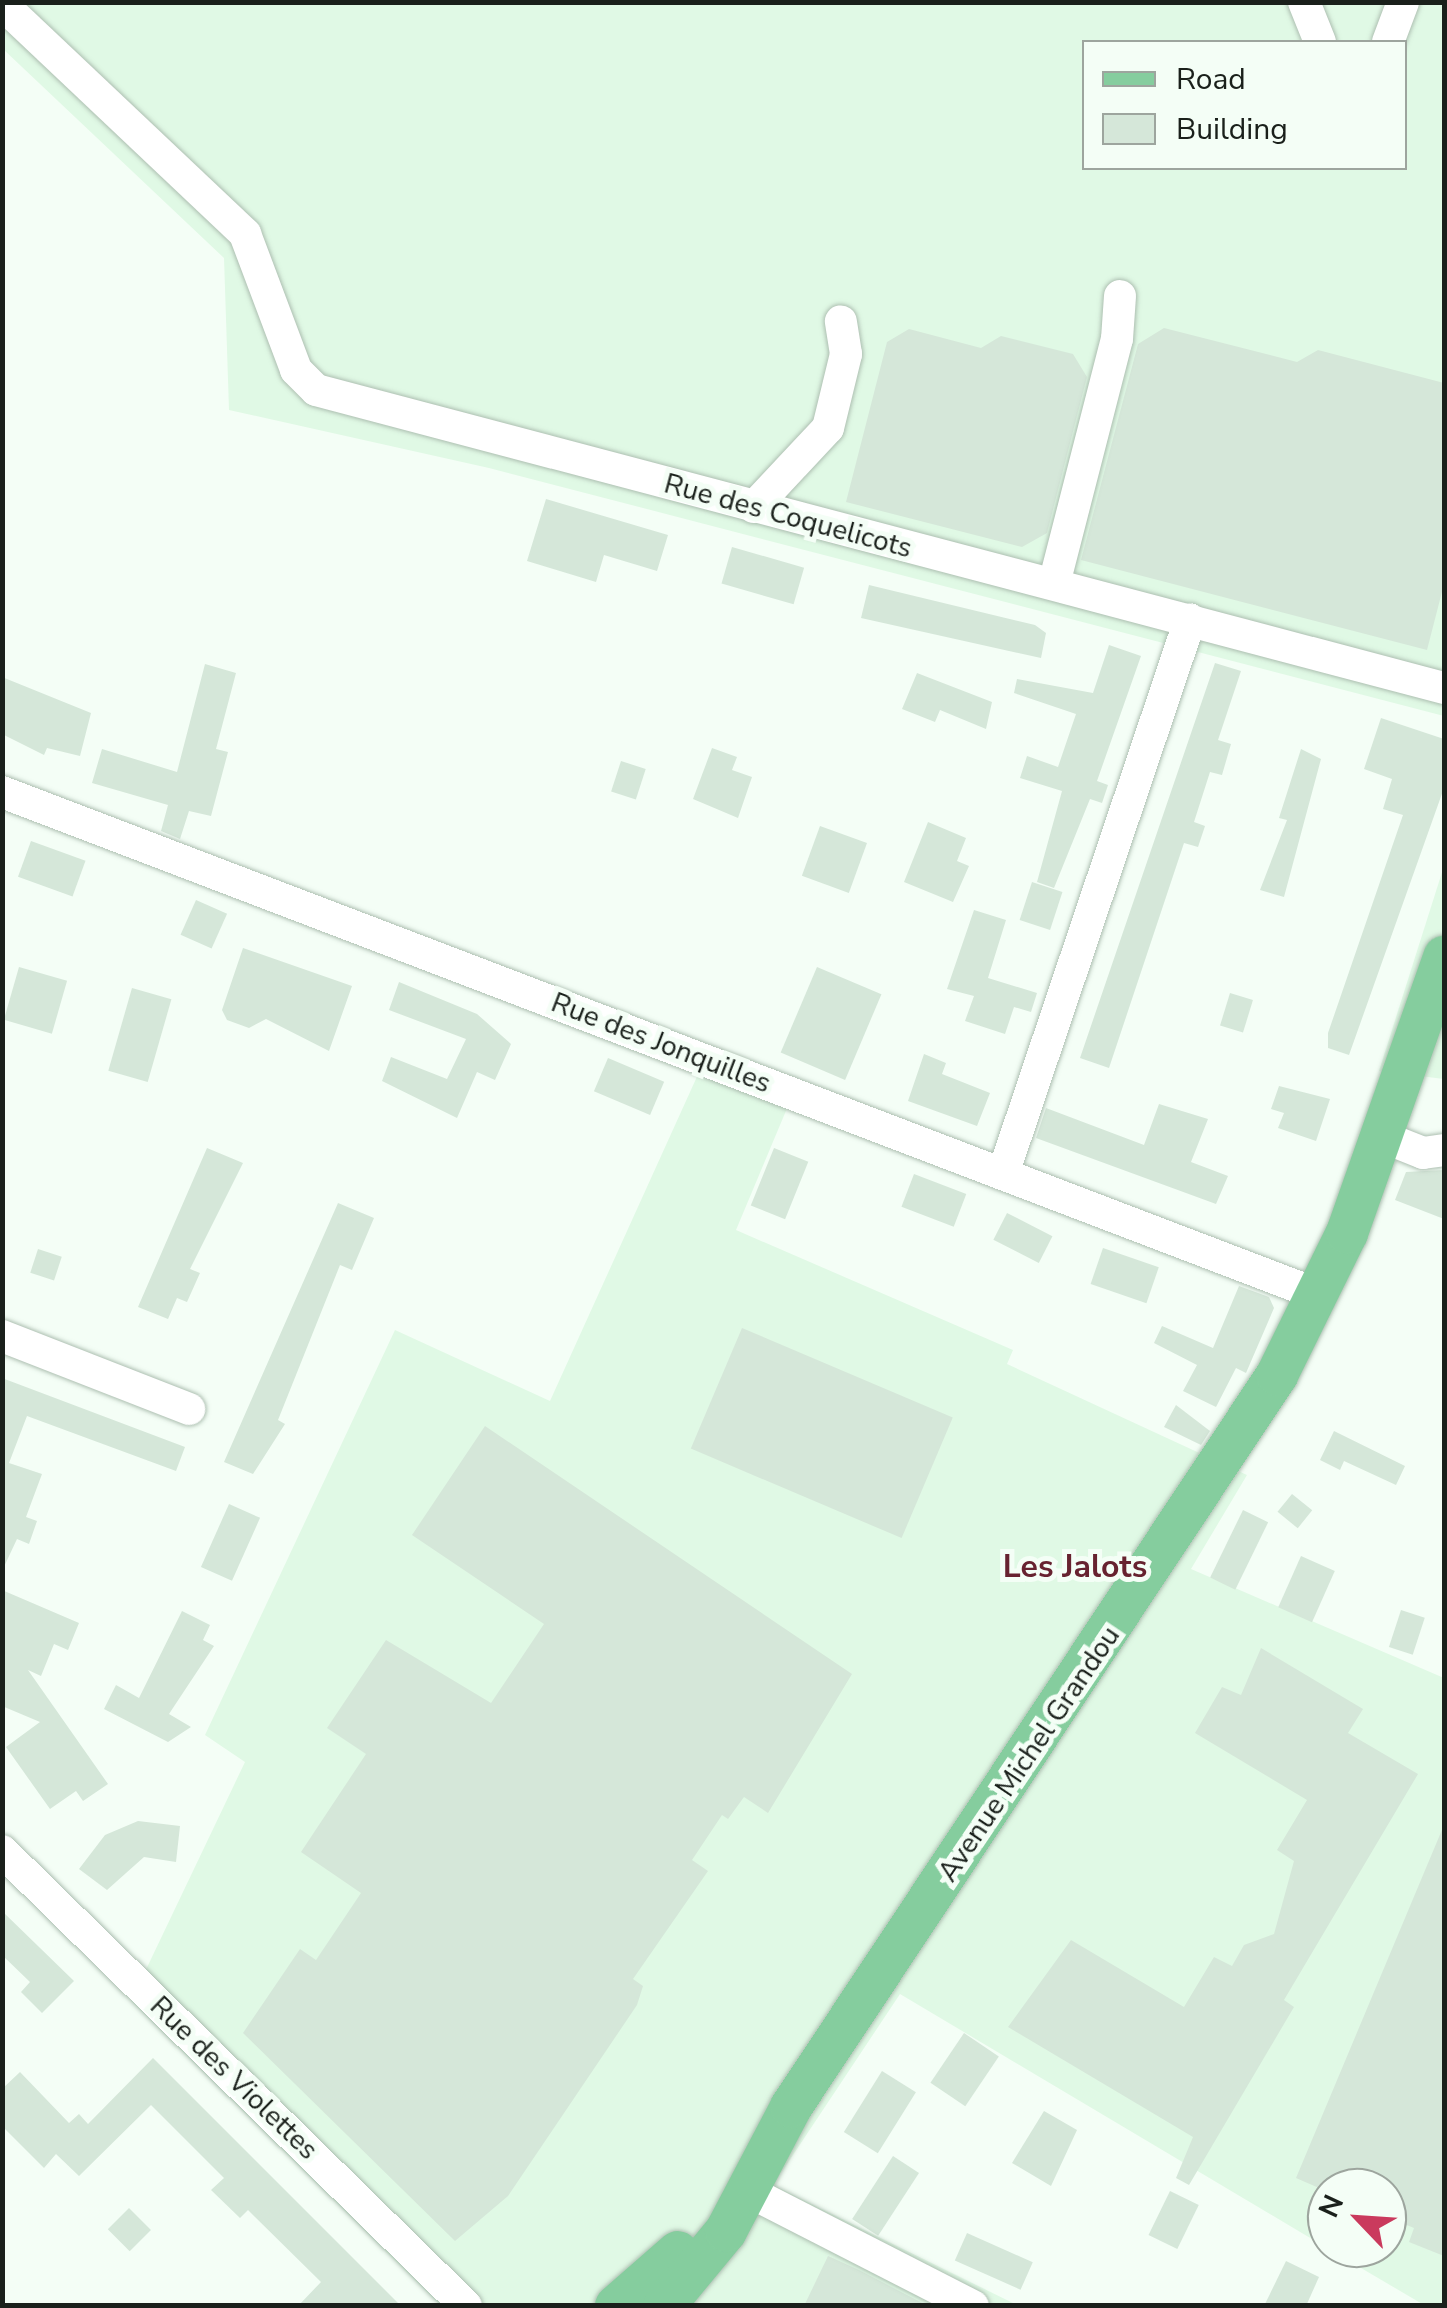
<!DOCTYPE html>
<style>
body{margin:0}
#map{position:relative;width:1447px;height:2308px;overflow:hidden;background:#f4fef6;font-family:"Nunito Sans",sans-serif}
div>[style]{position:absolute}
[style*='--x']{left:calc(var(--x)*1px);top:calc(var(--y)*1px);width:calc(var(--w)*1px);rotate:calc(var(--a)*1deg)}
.built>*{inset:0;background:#e0f9e5}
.building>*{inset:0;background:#d5e7d9;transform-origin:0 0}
.roads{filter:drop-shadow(0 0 2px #adbfb1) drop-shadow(0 0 2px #adbfb1)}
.minor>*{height:32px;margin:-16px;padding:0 16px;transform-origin:16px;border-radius:16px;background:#fff}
.major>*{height:42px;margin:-21px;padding:0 21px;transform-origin:21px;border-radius:21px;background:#85cd9e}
span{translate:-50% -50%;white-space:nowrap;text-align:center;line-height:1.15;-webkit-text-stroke:10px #f4fef6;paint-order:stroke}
.street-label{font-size:28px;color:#1a201b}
.quarter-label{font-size:32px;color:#672230;font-weight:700}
.frame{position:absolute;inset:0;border:5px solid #1a201b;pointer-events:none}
.legend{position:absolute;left:1082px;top:40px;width:325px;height:130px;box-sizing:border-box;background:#f4fef6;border:2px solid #9da59e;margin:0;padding:12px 18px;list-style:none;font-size:30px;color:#1a201b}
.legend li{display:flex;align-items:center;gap:20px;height:50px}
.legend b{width:50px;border:2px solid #9da59e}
.north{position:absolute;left:1307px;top:2168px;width:100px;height:100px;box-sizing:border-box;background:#f4fef6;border:2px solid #9da59e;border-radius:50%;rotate:295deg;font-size:28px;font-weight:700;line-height:40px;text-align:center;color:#1a201b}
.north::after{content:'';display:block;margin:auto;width:35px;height:45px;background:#ca3a5d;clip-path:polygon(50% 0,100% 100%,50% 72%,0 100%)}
</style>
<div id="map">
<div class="built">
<i style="clip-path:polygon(evenodd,2px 3px,1444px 3px,1444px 716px,489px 468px,229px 410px,224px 258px,3px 49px,2px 3px,1084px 42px,1404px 42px,1404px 168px,1084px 168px,1084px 42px)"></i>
<i style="clip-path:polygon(1444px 866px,1444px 1079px,1379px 1071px)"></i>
<i style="clip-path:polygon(700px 1070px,788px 1106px,736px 1230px,1013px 1350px,1007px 1364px,1247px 1475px,1191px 1569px,1444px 1678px,1444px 2305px,1424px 2305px,1327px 2248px,1387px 2248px,1387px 2188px,1327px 2188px,1327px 2248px,900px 1994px,773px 2185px,1017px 2305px,440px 2305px,131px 2001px,245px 1762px,205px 1735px,395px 1330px,550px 1401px)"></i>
</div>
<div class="building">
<i style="clip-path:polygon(1164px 328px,1297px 362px,1318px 350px,1444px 383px,1444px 584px,1427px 650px,1081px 560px,1138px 344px)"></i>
<i style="clip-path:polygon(909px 329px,981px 348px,1001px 336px,1073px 354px,1087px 377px,1047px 533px,1022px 547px,846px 502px,887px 342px)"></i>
<i style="clip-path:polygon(546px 499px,668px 535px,657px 571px,604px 555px,596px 582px,527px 561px)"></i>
<i style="left:732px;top:547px;width:75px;height:38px;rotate:16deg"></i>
<i style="clip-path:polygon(869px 585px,1035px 625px,1046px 633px,1041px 658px,861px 618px)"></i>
<i style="clip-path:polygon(1109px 645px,1141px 656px,1097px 781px,1108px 785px,1102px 803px,1090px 799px,1054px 888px,1037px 882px,1062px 791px,1020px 778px,1027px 756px,1058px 767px,1076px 714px,1014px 693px,1017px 679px,1093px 693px)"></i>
<i style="clip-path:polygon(1215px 663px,1241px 671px,1218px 740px,1231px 744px,1222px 775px,1210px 772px,1194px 822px,1205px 826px,1198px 847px,1184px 843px,1109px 1068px,1080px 1058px)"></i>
<i style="clip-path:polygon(205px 664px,236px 673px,216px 749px,228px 752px,211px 816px,189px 811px,180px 839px,161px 831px,168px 805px,92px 783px,102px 749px,177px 772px)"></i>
<i style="clip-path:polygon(917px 673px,992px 702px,986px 729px,940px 710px,935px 722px,902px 709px)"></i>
<i style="clip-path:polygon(2px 677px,91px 713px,80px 756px,47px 748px,44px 755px,2px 734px)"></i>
<i style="clip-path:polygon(1381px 718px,1444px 739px,1444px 788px,1349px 1055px,1328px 1048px,1328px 1033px,1403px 815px,1383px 809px,1392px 779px,1364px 769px)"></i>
<i style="clip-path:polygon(712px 748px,737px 757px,732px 770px,752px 777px,738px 818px,693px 799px)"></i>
<i style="clip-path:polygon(1301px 749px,1321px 759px,1284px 897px,1260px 890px,1287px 820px,1279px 818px)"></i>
<i style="left:621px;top:761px;width:26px;height:32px;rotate:18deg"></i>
<i style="clip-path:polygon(928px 822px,966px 838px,957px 861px,969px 866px,953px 902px,904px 882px)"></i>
<i style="left:820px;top:826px;width:50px;height:53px;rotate:20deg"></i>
<i style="left:31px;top:841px;width:58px;height:38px;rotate:20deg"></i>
<i style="left:1032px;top:882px;width:32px;height:40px;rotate:18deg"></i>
<i style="left:196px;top:900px;width:34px;height:38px;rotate:24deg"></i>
<i style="clip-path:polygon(974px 910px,1006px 920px,988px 978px,1037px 993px,1031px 1012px,1014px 1007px,1005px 1034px,965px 1021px,974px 996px,947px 989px)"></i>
<i style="clip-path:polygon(243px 948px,352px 986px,329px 1051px,266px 1019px,249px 1028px,227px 1020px,222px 1010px)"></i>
<i style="left:19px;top:967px;width:50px;height:55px;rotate:16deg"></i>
<i style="left:817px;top:967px;width:70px;height:93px;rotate:23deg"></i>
<i style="clip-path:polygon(399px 982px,477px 1014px,511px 1044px,495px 1080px,477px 1072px,457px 1118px,382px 1081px,391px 1057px,447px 1079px,466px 1039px,389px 1010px)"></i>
<i style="left:132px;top:988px;width:41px;height:86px;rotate:16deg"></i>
<i style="left:1230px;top:993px;width:24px;height:34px;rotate:17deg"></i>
<i style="clip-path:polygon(924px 1054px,946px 1063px,942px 1074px,990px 1093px,977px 1126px,908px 1101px)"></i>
<i style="left:608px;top:1058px;width:61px;height:36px;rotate:23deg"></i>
<i style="clip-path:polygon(1279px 1086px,1330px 1099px,1316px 1141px,1278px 1128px,1284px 1113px,1271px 1109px)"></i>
<i style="clip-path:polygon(1159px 1104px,1208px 1119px,1191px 1162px,1228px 1176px,1216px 1204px,1036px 1138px,1046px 1108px,1144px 1145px)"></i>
<i style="clip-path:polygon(207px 1148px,243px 1163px,190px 1269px,200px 1273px,187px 1302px,177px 1298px,168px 1319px,138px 1307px)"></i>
<i style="left:774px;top:1148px;width:37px;height:62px;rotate:22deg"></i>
<i style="clip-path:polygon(1444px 1170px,1444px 1219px,1395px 1200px,1406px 1172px)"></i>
<i style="left:914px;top:1174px;width:56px;height:35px;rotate:21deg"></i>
<i style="clip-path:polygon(338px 1203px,374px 1218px,352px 1270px,340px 1265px,278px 1420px,285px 1424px,253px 1474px,224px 1462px)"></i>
<i style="left:1007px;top:1213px;width:51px;height:30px;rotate:27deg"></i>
<i style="left:1103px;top:1248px;width:59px;height:38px;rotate:19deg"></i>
<i style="left:38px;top:1249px;width:25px;height:25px;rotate:18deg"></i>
<i style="clip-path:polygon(1239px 1286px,1269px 1297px,1274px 1308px,1246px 1373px,1236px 1368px,1216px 1407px,1183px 1391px,1197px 1365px,1154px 1343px,1162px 1326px,1213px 1348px)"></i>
<i style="left:742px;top:1328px;width:229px;height:131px;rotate:23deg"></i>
<i style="clip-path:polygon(2px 1378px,185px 1447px,176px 1471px,27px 1416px,9px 1463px,42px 1474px,26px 1517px,37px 1521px,29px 1544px,17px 1539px,2px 1571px)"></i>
<i style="clip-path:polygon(1176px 1405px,1210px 1431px,1201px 1445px,1164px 1427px)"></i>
<i style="clip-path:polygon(485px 1426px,852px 1674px,768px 1813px,744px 1797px,728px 1819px,722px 1815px,692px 1860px,708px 1871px,633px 1979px,643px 1986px,637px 2005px,508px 2196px,455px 2241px,243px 2033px,300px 1949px,316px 1960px,361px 1893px,301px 1852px,366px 1754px,327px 1728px,386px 1640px,491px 1703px,544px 1624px,412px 1535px)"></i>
<i style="clip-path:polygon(1334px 1431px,1405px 1466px,1396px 1485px,1344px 1461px,1340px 1470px,1320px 1460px)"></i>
<i style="left:1292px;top:1494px;width:26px;height:23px;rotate:39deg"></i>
<i style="left:229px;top:1504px;width:34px;height:69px;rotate:24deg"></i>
<i style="left:1243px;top:1510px;width:28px;height:75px;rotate:26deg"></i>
<i style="left:1301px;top:1556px;width:37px;height:56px;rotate:24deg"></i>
<i style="clip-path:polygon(2px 1590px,79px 1623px,68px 1650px,54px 1644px,41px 1676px,28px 1670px,108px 1784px,83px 1801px,76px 1791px,50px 1809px,6px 1747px,40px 1722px,2px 1706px)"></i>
<i style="left:1401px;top:1610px;width:25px;height:39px;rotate:18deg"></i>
<i style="clip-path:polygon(182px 1611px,210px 1625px,203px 1640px,214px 1646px,169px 1714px,191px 1727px,168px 1742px,104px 1709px,116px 1685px,139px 1698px)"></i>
<i style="clip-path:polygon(1261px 1648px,1363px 1709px,1348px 1733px,1418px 1774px,1284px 2000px,1294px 2007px,1189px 2185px,1176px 2178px,1193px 2137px,1008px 2027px,1071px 1940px,1184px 2007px,1214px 1957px,1232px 1966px,1244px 1945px,1274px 1934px,1294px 1861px,1277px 1850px,1307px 1800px,1195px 1733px,1222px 1687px,1241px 1695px)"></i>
<i style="clip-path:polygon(138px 1821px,180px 1826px,176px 1862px,144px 1857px,107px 1890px,79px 1869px,105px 1835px)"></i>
<i style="clip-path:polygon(1444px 1825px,1444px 2256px,1409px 2242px,1414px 2228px,1387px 2217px,1387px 2188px,1319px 2188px,1296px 2178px)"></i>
<i style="clip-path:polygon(2px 1911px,74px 1981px,42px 2013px,21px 1992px,30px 1982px,2px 1955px)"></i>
<i style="left:964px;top:2033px;width:42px;height:60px;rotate:34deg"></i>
<i style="clip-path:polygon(153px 2058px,401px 2306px,298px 2306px,321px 2282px,248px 2210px,240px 2218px,211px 2190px,224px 2178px,151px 2105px,79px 2176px,56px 2154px,44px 2168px,2px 2126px,2px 2089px,20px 2072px,69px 2123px,79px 2114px,88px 2124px)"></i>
<i style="left:882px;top:2071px;width:40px;height:72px;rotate:32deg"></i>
<i style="clip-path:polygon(1044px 2111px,1077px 2130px,1051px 2186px,1012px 2163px)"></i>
<i style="left:893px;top:2156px;width:31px;height:75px;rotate:33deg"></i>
<i style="left:1170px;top:2191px;width:32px;height:49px;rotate:26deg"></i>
<i style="left:129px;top:2208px;width:31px;height:30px;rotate:45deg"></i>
<i style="left:967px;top:2233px;width:72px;height:30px;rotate:24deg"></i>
<i style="clip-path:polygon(828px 2256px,859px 2270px,928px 2306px,804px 2306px)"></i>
<i style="clip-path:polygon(1286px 2261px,1319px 2277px,1306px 2306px,1264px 2306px)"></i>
</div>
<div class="roads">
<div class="minor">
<i style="--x:1304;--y:2;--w:43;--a:68.2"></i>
<i style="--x:2;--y:4;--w:335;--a:43.4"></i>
<i style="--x:245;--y:234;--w:145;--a:69.4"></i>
<i style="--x:296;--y:370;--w:28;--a:45"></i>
<i style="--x:316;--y:390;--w:1167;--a:14.8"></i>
<i style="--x:1388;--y:42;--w:43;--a:-69.4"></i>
<i style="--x:754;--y:507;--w:108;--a:-46.9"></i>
<i style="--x:828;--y:428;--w:76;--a:-76.3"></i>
<i style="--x:846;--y:354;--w:33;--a:-99"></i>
<i style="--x:1054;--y:584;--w:253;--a:-75.6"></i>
<i style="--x:1117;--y:339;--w:43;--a:-86"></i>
<i style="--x:2;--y:792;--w:1410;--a:20.9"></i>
<i style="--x:1383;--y:1137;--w:43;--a:21.8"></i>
<i style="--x:1423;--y:1153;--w:21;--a:-8"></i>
<i style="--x:1004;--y:1171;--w:582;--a:-71.35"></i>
<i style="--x:2;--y:1336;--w:201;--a:21.3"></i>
<i style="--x:2;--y:1851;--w:650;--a:44.44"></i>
<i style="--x:746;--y:2190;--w:255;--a:27.1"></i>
</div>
<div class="major">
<i style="--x:616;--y:2306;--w:82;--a:-41.1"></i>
<i style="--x:664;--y:2306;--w:97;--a:-50.4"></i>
<i style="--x:726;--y:2231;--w:140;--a:-62.3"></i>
<i style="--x:791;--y:2107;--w:879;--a:-56.42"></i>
<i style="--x:1277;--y:1375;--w:158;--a:-63.8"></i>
<i style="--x:1347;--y:1233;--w:293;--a:-70.6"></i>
</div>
</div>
<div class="street-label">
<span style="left:788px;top:516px;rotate:15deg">Rue des Coquelicots</span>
<span style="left:661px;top:1043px;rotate:21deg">Rue des Jonquilles</span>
<span style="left:1029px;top:1754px;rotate:-56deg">Avenue Michel Grandou</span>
<span style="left:234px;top:2078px;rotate:44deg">Rue des Violettes</span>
</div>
<div class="quarter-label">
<span style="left:1075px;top:1567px">Les Jalots</span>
</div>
<div class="frame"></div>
<ul class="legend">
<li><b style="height:12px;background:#85cd9e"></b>Road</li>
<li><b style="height:28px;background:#d5e7d9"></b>Building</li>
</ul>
<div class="north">N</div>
</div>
